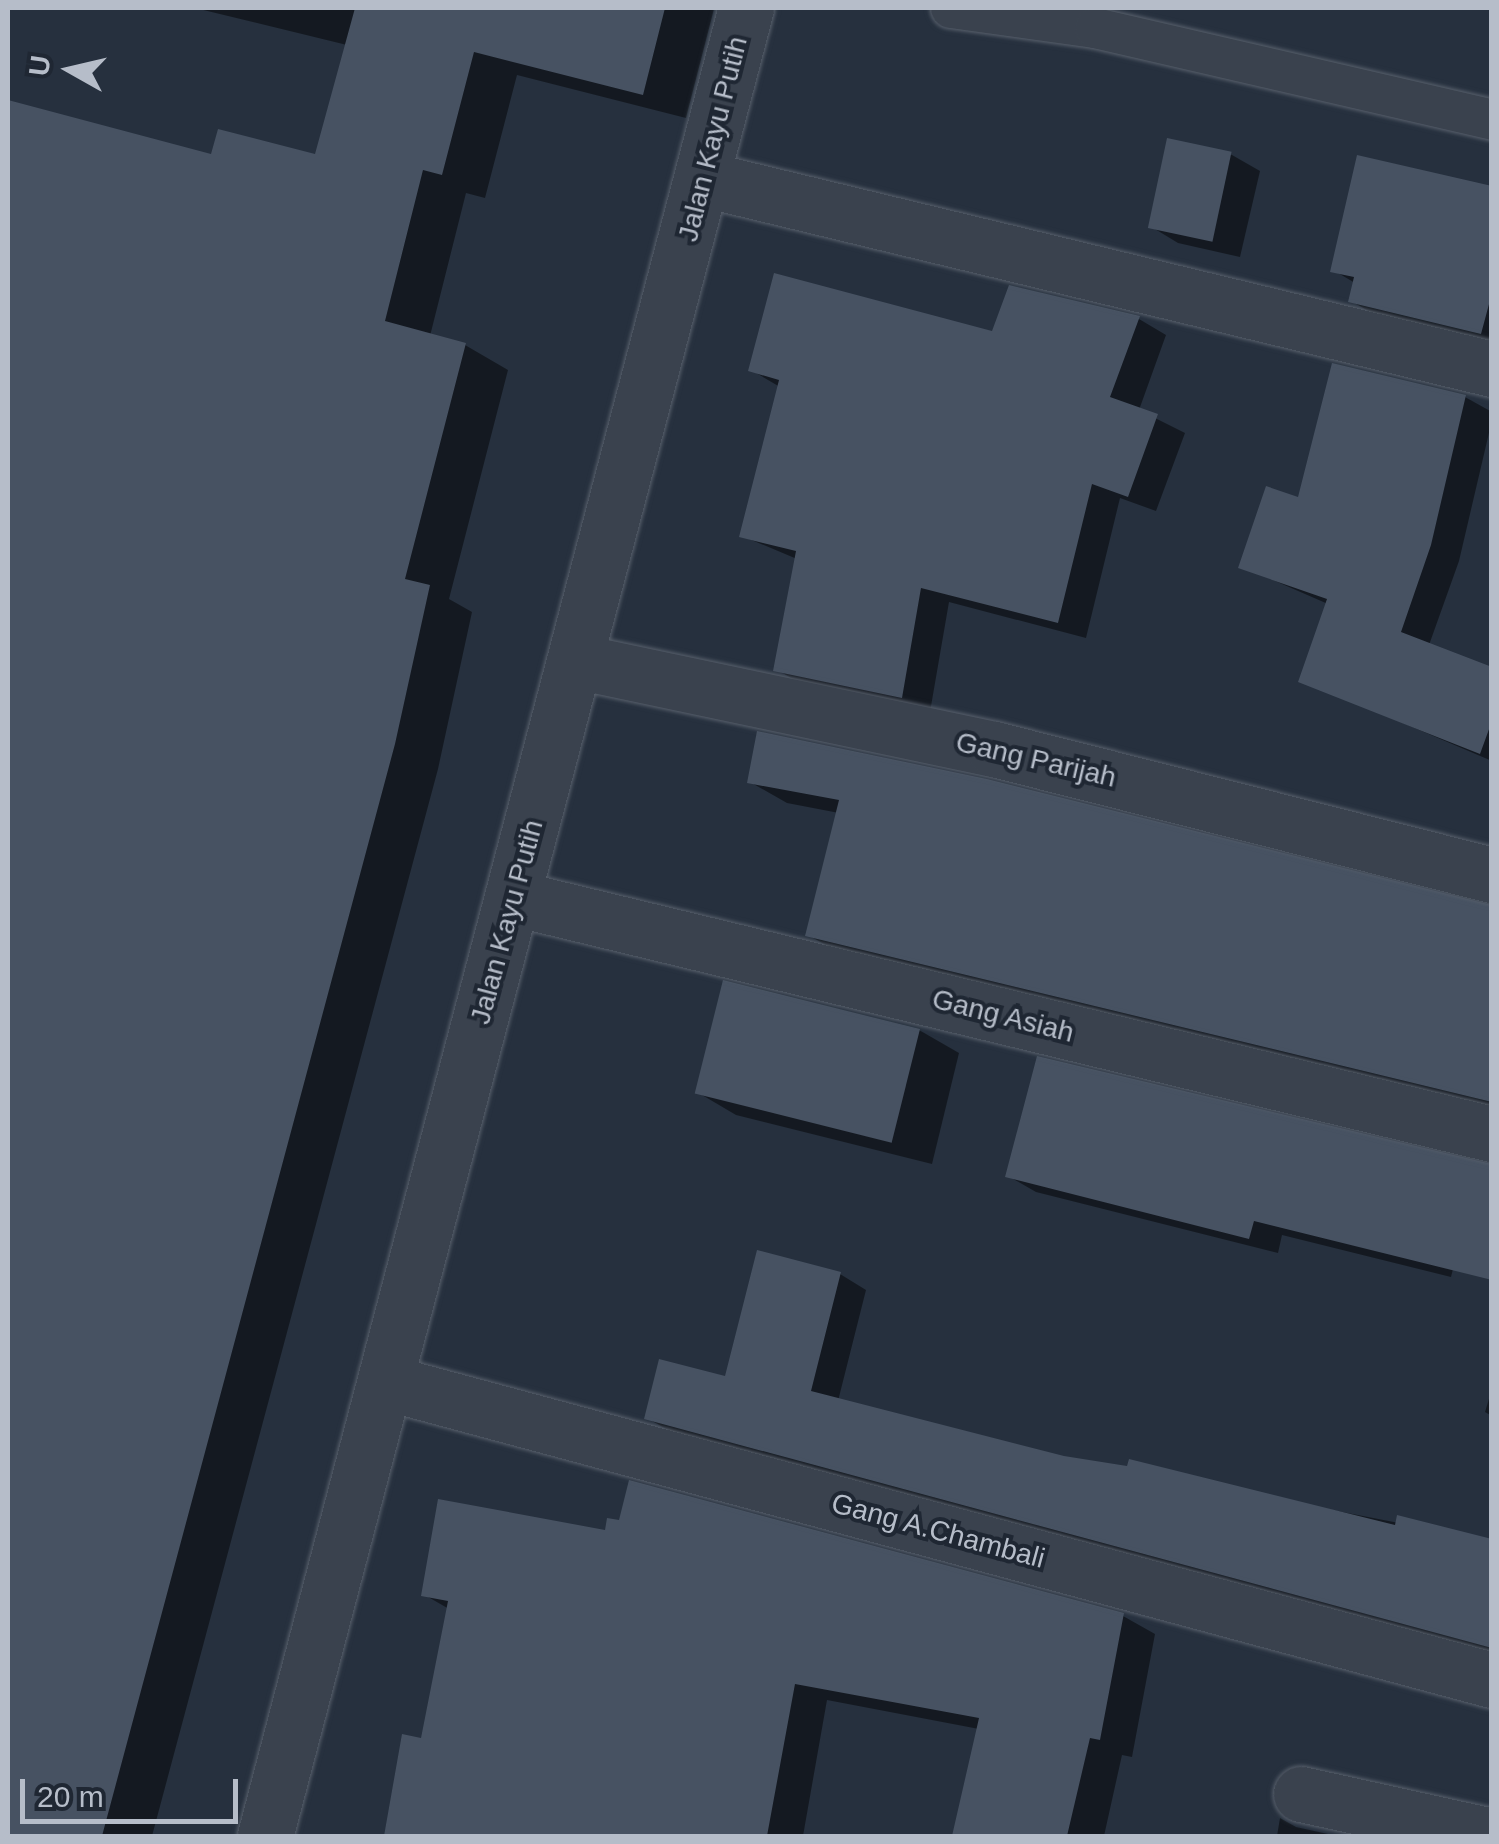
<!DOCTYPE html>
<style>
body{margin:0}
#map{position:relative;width:1499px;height:1844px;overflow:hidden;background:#26303e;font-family:Helvetica,sans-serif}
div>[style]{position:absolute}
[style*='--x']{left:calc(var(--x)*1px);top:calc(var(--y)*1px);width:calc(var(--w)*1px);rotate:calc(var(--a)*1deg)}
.shadow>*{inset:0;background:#0007}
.building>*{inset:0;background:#475262;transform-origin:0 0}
.roads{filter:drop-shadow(0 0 2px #58606c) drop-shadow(0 0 2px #58606c)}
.service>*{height:40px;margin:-20px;padding:0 20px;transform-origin:20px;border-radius:20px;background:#3a424e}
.minor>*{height:55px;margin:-27.5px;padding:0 27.5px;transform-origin:27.5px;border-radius:27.5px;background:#3a424e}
span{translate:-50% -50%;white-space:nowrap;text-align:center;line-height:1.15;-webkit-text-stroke:8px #1f2733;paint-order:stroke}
.street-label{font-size:28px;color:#b6bdc9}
.frame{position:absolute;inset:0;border:10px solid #b6bdc9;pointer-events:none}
.north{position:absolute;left:20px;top:20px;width:100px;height:100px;-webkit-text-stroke:8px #1f2733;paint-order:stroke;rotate:278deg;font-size:28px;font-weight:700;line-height:40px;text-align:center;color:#b6bdc9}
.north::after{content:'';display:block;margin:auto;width:35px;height:45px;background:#b6bdc9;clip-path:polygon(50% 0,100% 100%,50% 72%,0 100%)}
.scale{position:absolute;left:20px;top:1779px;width:218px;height:45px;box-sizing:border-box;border:5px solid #b6bdc9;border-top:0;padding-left:12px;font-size:30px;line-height:35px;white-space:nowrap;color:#b6bdc9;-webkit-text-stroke:8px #1f2733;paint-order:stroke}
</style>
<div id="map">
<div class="shadow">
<i style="clip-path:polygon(195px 8px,714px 9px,686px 118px,517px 75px,485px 198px,466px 193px,430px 336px,465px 345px,508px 370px,449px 599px,472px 612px,438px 769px,152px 1836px,8px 1836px,8px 522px,18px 479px,8px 476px,8px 102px,213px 157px,317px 157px,347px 45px)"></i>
<i style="clip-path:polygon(1169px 141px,1232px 155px,1260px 171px,1240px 257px,1178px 243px,1150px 226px)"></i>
<i style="clip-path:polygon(1492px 189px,1492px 350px,1396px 327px,1351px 301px,1355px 283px,1333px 270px)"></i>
<i style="clip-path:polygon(1139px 319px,1166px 335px,1139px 410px,1185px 433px,1156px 511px,1120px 498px,1086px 638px,949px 602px,930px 712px,804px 686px,776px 669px,797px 559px,742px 536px,780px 387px,751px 370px)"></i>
<i style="clip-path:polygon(1465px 397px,1492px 412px,1492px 420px,1459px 561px,1429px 645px,1492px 669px,1492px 761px,1302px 680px,1328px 604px,1241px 566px,1300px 501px)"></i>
<i style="clip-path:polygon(750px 782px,1492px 906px,1492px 1112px,845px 956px,808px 935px,839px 813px,787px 803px)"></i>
<i style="clip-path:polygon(919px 1030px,959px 1053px,932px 1164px,736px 1115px,697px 1092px)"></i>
<i style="clip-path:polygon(1477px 1174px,1451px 1277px,1282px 1235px,1278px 1253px,1036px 1192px,1008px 1176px)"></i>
<i style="clip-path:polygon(840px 1274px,866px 1290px,838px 1401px,1063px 1458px,1492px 1541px,1492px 1654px,673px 1433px,647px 1418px,727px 1379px)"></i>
<i style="clip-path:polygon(1492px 1389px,1492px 1416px,1485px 1412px)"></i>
<i style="clip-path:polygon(607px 1533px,1123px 1616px,1155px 1634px,1132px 1757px,1122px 1755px,1104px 1836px,954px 1836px,979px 1729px,827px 1700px,803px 1836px,386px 1836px,404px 1737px,423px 1740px,449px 1609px,423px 1594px)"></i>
<i style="clip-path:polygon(1280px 1818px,1296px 1827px,1337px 1836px,1277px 1836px)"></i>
</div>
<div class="building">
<i style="clip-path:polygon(355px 8px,665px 8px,643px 95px,474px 52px,442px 175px,423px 170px,385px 321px,466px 343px,405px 579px,430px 585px,395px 744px,102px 1836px,8px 1836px,8px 100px,211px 154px,218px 129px,315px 154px)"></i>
<i style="left:1167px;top:138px;width:66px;height:92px;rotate:12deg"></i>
<i style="clip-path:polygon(1357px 155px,1492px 186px,1492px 293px,1481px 334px,1348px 302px,1354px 277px,1330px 272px)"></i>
<i style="clip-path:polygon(774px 273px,992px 331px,1009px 285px,1140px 316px,1110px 397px,1158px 414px,1128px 497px,1092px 484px,1058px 623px,921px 588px,902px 698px,773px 671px,796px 551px,739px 537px,779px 380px,748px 371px)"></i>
<i style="clip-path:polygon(1332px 363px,1466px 395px,1431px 545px,1401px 632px,1492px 667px,1492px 721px,1480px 754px,1298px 682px,1327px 599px,1238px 568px,1266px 486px,1298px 497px)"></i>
<i style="clip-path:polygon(757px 731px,987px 779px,1492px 905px,1492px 1102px,805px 936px,839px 800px,747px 783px)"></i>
<i style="left:723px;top:980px;width:203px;height:117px;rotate:14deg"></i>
<i style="clip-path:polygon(1037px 1056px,1492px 1164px,1492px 1280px,1254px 1221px,1249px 1239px,1005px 1177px)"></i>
<i style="clip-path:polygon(757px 1250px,841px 1272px,811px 1391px,1064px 1456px,1127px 1466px,1129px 1459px,1395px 1525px,1397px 1515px,1492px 1539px,1492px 1648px,644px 1419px,659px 1359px,725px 1376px)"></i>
<i style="clip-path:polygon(629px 1480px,1124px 1613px,1100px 1740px,1090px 1738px,1067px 1836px,952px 1836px,979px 1718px,795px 1684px,767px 1836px,384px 1836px,402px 1734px,421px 1738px,448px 1601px,421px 1596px,438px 1499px,605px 1530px,607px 1518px,619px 1520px)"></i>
</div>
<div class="roads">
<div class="service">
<i style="--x:951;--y:8;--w:145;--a:7.9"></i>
<i style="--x:1095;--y:28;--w:408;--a:13"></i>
</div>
<div class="minor">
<i style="--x:704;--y:179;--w:811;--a:13.56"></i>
<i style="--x:576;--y:661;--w:427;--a:11.9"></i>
<i style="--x:994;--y:749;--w:514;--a:14.2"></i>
<i style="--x:514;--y:898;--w:1006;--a:13.57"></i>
<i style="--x:385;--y:1382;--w:1146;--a:15.07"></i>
<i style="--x:1301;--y:1794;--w:196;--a:12.4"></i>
<i style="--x:265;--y:1836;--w:1890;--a:-75.26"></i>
</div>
</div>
<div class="street-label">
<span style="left:713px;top:139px;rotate:-76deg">Jalan Kayu Putih</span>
<span style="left:1036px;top:760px;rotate:13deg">Gang Parijah</span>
<span style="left:507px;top:922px;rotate:-75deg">Jalan Kayu Putih</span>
<span style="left:1003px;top:1016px;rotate:14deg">Gang Asiah</span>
<span style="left:938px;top:1531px;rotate:15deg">Gang A.Chambali</span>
</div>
<div class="frame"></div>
<div class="north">U</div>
<div class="scale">20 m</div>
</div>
